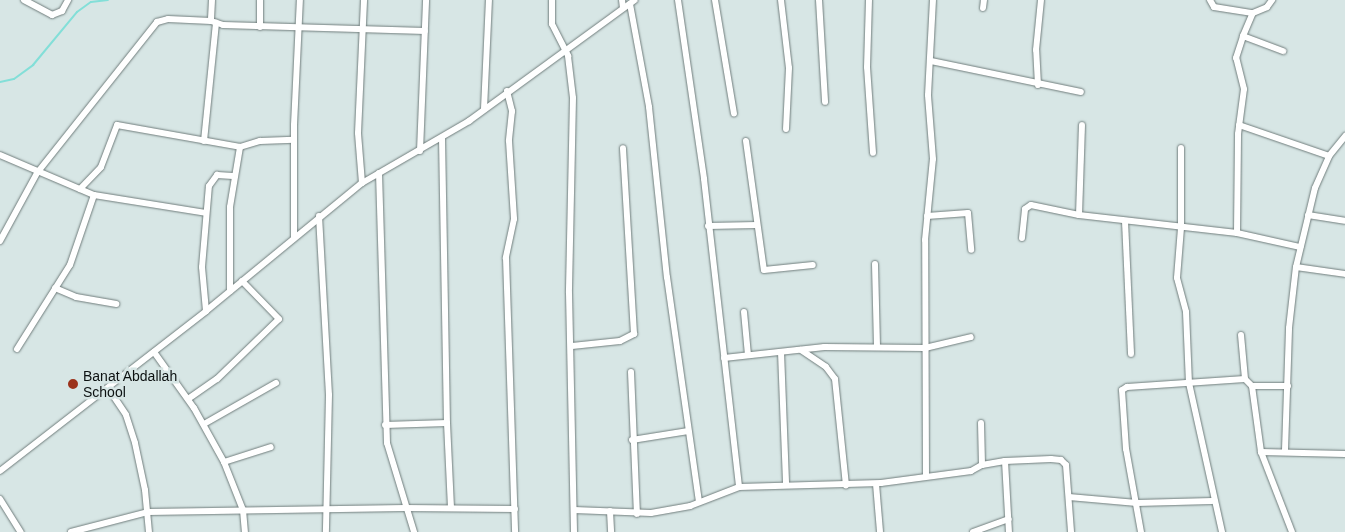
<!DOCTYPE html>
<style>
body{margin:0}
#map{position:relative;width:1345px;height:532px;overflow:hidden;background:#d7e6e5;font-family:Helvetica,sans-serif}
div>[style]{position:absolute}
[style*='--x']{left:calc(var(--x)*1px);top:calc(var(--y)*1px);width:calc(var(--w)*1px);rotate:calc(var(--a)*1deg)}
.stream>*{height:2px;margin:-1px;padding:0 1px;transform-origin:1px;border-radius:1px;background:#83dfd8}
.roads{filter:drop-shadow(0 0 1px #707d7c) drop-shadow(0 0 1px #707d7c)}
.street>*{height:6px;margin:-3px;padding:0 3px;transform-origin:3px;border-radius:3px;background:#fff}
.dots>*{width:14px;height:14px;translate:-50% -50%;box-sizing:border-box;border:2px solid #d7e6e5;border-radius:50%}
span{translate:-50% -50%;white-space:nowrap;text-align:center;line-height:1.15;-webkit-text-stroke:5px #d7e6e5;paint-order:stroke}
.poi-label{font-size:14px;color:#0c1111}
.left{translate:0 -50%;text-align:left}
</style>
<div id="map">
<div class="stream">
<i style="--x:0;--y:82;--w:14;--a:-12"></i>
<i style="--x:14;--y:79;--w:24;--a:-36"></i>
<i style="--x:33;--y:65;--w:69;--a:-50.3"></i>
<i style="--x:77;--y:12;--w:17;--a:-36"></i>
<i style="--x:91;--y:2;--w:17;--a:-7"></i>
</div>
<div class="roads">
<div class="street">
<i style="--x:24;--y:0;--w:32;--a:28"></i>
<i style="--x:52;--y:15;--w:11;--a:-22"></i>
<i style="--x:62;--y:11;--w:13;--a:-61"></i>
<i style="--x:212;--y:0;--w:21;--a:93"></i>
<i style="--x:211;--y:21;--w:13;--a:18"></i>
<i style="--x:223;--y:25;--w:202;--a:1.7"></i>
<i style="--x:552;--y:0;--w:24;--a:90"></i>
<i style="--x:552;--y:24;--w:36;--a:63"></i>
<i style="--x:568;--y:56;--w:42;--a:83.2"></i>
<i style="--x:573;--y:98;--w:195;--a:91.2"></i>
<i style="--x:569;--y:293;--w:239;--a:88.8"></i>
<i style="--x:622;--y:0;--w:8;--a:83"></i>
<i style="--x:678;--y:0;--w:181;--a:81.7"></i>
<i style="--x:704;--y:179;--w:310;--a:83.5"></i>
<i style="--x:715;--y:0;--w:115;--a:80.5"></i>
<i style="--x:781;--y:0;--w:68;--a:83.3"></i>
<i style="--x:789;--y:68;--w:61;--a:92.8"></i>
<i style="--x:819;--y:0;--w:102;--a:86.6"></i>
<i style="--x:869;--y:0;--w:67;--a:91.7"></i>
<i style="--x:867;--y:67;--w:86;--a:86"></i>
<i style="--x:1210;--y:0;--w:8;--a:60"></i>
<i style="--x:1214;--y:7;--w:39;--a:9"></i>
<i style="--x:630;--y:4;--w:105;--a:79.5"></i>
<i style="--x:649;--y:107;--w:171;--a:84"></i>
<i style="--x:667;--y:277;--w:227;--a:81.9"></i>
<i style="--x:983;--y:8;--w:8;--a:-83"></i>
<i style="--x:260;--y:27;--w:27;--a:-90"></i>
<i style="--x:1243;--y:36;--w:25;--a:-67"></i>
<i style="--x:1253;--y:13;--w:15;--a:-23"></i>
<i style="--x:1267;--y:7;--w:9;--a:-54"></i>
<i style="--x:931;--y:61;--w:153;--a:11.7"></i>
<i style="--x:1038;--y:85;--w:35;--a:-93"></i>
<i style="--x:1036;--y:50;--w:50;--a:-84.3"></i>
<i style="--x:507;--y:91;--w:21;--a:76"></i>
<i style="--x:512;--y:111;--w:30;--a:96"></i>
<i style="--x:509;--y:141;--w:78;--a:86.3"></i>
<i style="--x:514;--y:219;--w:40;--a:102"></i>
<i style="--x:506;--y:258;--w:274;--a:88.1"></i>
<i style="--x:484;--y:109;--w:109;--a:-87.4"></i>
<i style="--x:1239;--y:125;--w:95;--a:19"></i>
<i style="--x:442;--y:138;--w:285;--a:89"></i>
<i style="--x:447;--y:423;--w:85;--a:87.3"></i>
<i style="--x:204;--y:141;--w:119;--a:-84.2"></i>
<i style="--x:746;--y:141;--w:130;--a:82.1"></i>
<i style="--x:764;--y:270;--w:49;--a:-5.8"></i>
<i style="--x:1181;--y:148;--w:80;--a:90"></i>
<i style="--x:1181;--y:228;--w:50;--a:94.6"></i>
<i style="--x:1177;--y:278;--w:35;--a:75"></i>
<i style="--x:1186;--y:312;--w:71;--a:87.6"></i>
<i style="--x:1189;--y:383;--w:153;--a:77.5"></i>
<i style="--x:420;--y:151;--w:151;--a:-87.7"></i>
<i style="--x:0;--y:155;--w:102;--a:23.1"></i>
<i style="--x:94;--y:195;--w:113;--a:9.1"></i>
<i style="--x:379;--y:173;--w:270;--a:88.3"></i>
<i style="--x:387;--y:443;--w:93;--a:73.1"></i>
<i style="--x:362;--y:183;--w:50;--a:-94.6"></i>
<i style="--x:358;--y:133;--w:133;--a:-87.4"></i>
<i style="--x:80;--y:189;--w:30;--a:-46"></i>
<i style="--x:101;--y:167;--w:45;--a:-69.1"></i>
<i style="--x:117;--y:125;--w:125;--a:10.1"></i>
<i style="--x:1079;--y:215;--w:90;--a:-88.1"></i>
<i style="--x:1308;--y:215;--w:37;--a:9"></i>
<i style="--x:319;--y:216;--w:179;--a:86.8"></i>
<i style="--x:329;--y:395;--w:137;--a:91.3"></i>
<i style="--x:927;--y:216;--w:41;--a:-4.2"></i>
<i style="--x:968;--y:213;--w:37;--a:85"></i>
<i style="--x:1125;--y:221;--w:133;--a:87.4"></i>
<i style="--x:708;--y:226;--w:49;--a:-1.2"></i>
<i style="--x:1237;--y:233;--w:99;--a:-89.4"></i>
<i style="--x:1238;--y:134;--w:45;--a:-82.4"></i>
<i style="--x:1244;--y:89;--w:32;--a:-104"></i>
<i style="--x:1236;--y:58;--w:23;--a:-72"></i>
<i style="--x:1243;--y:36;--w:43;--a:20.6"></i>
<i style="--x:294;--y:237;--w:112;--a:-90"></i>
<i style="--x:294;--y:125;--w:125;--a:-87.3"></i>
<i style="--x:1022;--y:238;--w:29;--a:-84"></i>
<i style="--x:1025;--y:209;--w:7;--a:-34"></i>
<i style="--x:1031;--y:205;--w:49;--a:11.8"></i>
<i style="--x:1079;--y:215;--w:159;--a:6.5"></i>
<i style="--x:1237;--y:233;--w:65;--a:12.5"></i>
<i style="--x:0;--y:241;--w:77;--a:-61.4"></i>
<i style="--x:37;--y:173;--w:193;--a:-51.5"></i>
<i style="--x:157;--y:22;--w:11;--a:-15"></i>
<i style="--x:168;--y:19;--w:43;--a:2.7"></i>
<i style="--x:875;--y:264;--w:81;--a:88.6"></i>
<i style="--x:1296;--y:267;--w:49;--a:8.1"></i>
<i style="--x:55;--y:288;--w:23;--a:23"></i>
<i style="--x:76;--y:297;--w:41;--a:9.9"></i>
<i style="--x:230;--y:291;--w:84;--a:-90"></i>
<i style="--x:230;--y:207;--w:61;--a:-80.5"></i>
<i style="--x:240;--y:147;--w:21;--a:-17"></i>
<i style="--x:260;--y:141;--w:34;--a:-2"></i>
<i style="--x:206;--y:311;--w:44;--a:-95.2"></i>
<i style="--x:202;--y:267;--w:81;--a:-85.1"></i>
<i style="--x:209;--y:186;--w:14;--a:-54"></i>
<i style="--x:217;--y:175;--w:16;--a:4"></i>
<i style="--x:744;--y:312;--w:43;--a:84.7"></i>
<i style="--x:1241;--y:335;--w:44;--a:84.8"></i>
<i style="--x:572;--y:346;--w:48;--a:-5.9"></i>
<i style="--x:620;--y:341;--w:16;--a:-27"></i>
<i style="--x:634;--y:334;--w:186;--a:-93.4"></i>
<i style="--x:17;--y:349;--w:99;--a:-57.8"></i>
<i style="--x:70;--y:265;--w:74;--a:-71.1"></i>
<i style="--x:801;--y:350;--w:30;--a:34"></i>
<i style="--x:826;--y:367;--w:15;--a:53"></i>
<i style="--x:835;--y:379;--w:107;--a:84.1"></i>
<i style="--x:154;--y:352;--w:69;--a:54.5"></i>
<i style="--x:194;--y:408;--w:62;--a:60.9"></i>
<i style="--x:224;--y:462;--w:52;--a:68.4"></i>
<i style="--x:243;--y:510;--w:22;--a:85"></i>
<i style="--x:781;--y:352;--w:132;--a:87.8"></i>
<i style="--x:724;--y:358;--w:101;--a:-6.3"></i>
<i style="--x:824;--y:347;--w:101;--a:0.6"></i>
<i style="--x:925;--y:348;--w:47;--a:-13.4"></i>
<i style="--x:631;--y:372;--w:142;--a:87.6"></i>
<i style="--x:1252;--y:386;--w:36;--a:0"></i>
<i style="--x:108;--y:388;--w:32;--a:56"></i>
<i style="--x:126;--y:415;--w:29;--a:72"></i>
<i style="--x:135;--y:443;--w:48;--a:78"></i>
<i style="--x:145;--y:490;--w:42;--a:84.6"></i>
<i style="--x:188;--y:399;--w:35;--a:-35"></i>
<i style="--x:217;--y:379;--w:86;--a:-44.1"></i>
<i style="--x:279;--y:319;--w:53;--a:-134.2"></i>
<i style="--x:981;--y:423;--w:42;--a:88.6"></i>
<i style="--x:204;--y:424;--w:83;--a:-29.7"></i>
<i style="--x:385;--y:425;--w:62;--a:-1.8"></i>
<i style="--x:632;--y:440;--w:57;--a:-9.1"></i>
<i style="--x:1285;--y:450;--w:122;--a:-88.1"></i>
<i style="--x:1289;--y:328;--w:61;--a:-83.5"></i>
<i style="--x:1296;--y:267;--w:81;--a:-76.5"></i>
<i style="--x:1315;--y:188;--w:35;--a:-66"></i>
<i style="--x:1329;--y:156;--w:26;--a:-51"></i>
<i style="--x:1261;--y:452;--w:84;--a:1.4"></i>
<i style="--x:1005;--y:461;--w:71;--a:86.8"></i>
<i style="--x:224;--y:462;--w:49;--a:-17.7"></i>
<i style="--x:0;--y:471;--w:261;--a:-37.8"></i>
<i style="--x:206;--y:311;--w:202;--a:-39.4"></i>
<i style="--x:362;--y:183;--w:124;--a:-30.1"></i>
<i style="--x:469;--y:121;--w:205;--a:-36.1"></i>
<i style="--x:926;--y:476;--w:236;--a:-90.2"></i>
<i style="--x:925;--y:240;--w:81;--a:-84.4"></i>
<i style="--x:933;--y:159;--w:64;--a:-94.5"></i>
<i style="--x:928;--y:95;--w:95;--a:-87"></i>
<i style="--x:876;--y:484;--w:48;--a:85.2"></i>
<i style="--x:1069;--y:497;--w:68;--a:5"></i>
<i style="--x:1137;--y:503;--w:75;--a:-1.5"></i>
<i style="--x:0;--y:499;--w:39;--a:58"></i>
<i style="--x:574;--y:510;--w:77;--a:2.2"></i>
<i style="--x:651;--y:513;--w:40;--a:-10"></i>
<i style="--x:690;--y:506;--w:53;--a:-21.2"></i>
<i style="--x:739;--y:487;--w:142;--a:-1.6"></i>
<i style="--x:881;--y:483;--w:91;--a:-7.6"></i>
<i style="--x:971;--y:471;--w:13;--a:-29"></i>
<i style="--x:982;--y:465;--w:23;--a:-10"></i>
<i style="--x:1005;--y:461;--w:46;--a:-2.5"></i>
<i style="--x:1051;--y:459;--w:10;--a:6"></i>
<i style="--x:1061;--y:460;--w:7;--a:45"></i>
<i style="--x:1066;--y:465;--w:67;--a:85.7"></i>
<i style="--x:610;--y:511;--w:21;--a:87"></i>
<i style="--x:71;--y:532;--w:80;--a:-14.6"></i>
<i style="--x:148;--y:512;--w:257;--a:-0.9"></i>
<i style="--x:405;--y:508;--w:110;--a:0.5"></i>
<i style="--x:973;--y:532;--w:38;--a:-20"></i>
<i style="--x:1141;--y:532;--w:84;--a:-100.2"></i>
<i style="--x:1126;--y:449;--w:59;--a:-93.9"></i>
<i style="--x:1122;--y:390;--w:6;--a:-31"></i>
<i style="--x:1127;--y:387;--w:118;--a:-3.9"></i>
<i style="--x:1245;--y:379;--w:10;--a:45"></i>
<i style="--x:1252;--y:386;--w:67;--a:82.2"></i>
<i style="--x:1261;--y:452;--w:86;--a:68.8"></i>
</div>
</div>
<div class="dots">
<i style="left:73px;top:384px;background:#9b321b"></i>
</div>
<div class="poi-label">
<span class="left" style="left:83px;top:384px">Banat Abdallah<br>School</span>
</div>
</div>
